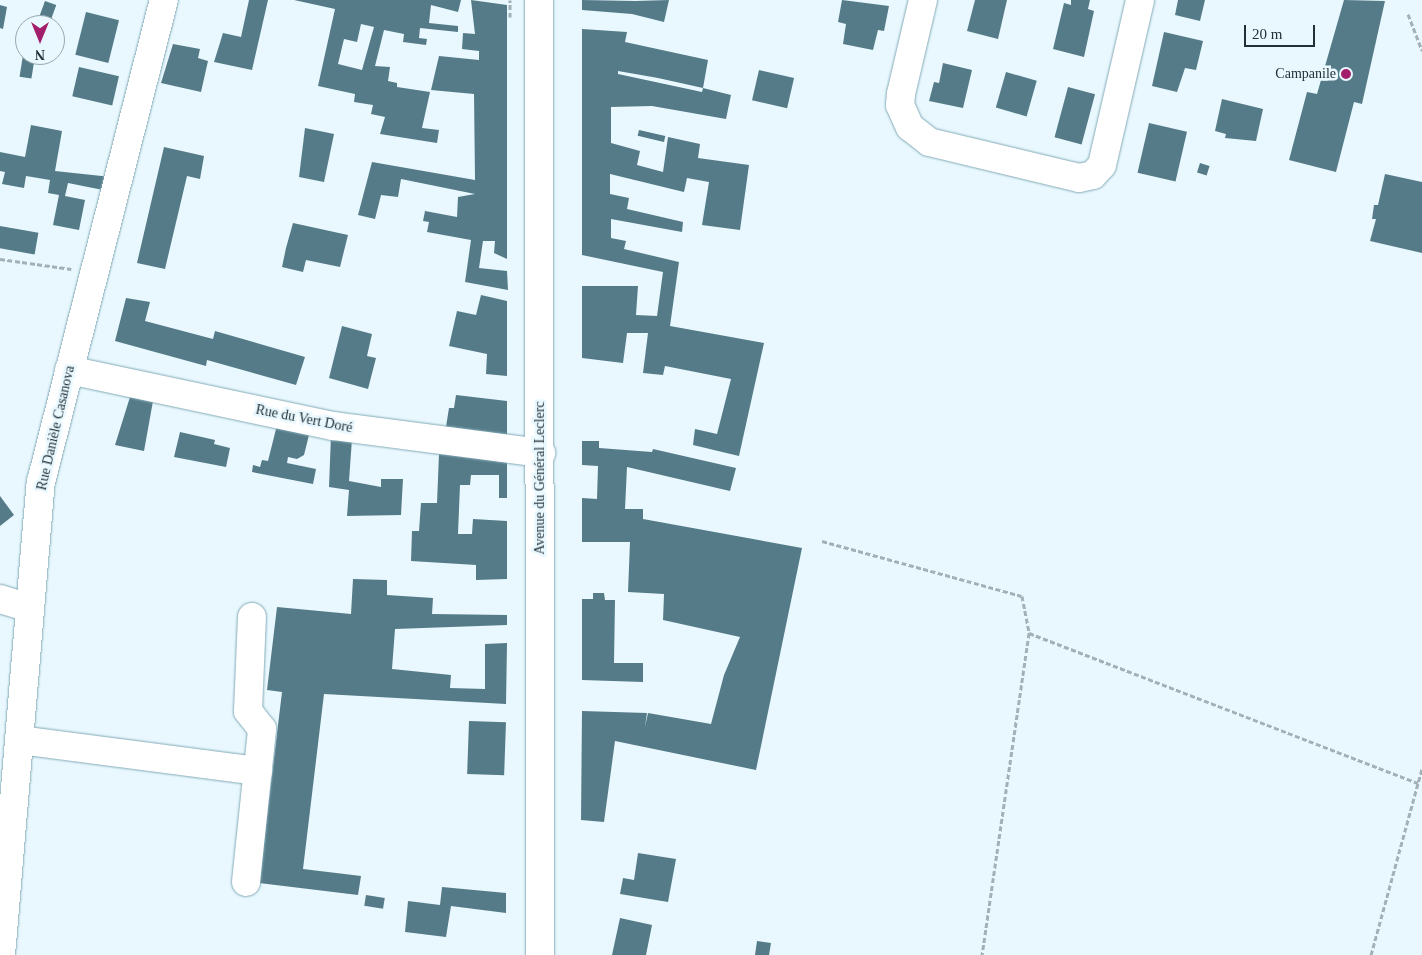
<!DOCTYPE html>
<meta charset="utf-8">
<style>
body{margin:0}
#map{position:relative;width:1422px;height:955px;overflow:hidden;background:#e8f8fe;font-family:"Times New Roman",serif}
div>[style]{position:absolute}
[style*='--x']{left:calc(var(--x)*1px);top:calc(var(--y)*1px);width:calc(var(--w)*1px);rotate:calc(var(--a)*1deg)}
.building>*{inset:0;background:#567b88;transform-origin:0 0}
.path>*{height:3px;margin-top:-1.5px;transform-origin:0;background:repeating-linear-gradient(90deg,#a1b1b7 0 5px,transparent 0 7.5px)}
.roads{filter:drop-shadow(0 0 1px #84aab7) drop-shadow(0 0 1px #84aab7)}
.minor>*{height:28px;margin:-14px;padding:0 14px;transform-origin:14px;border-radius:14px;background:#fff}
.major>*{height:28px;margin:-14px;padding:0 14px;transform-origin:14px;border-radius:14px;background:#fff}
.dots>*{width:14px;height:14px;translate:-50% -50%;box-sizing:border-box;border:2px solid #e8f8fe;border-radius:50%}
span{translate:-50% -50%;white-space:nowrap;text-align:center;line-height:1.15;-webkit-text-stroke:5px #e8f8fe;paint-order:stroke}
.poi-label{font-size:14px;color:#213036}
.right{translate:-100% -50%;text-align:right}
.street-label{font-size:14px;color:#213036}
.north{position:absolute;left:15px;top:15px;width:50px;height:50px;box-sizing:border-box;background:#e8f8fe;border:1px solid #98a8ae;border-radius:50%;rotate:180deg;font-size:14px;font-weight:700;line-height:20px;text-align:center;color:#213036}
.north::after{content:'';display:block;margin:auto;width:18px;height:22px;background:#a31e6b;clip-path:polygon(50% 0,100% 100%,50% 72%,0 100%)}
.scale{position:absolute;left:1244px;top:25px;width:71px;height:22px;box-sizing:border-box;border:2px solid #213036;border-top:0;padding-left:6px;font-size:15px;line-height:18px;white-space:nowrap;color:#213036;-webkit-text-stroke:4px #e8f8fe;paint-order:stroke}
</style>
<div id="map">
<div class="building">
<i style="clip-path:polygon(249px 0,268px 0,252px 70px,214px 62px,223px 33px,241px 37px)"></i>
<i style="clip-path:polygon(evenodd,294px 0,461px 0,458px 12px,431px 5px,429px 23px,458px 26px,458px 32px,420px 28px,419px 38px,427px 39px,426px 45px,403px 42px,404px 34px,384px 30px,375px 66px,390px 67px,388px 81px,397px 83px,397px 87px,430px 92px,422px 128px,439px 130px,437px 143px,380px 134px,385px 117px,371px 114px,373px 105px,354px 102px,355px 94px,318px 86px,335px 9px,294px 0,361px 24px,374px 27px,362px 70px,338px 64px,344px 39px,357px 42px,361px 24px)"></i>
<i style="clip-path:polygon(471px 0,507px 5px,507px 259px,494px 253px,495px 241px,483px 241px,479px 268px,507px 271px,508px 290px,465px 282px,471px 240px,427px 232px,429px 222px,423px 221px,425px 211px,457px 217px,458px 197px,475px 194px,401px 179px,398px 197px,381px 195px,375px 219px,358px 215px,372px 162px,475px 180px,474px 94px,431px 90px,439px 56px,479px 60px,479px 51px,462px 49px,463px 33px,475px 34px)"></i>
<i style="clip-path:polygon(582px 0,635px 1px,669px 0,664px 22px,632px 14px,582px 10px)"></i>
<i style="clip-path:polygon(842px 0,889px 6px,884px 31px,878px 30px,873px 50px,843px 44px,846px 24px,838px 22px)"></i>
<i style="clip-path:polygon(975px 0,1007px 0,998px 39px,967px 31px)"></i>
<i style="clip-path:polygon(1071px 0,1090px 0,1088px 9px,1094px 11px,1084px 57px,1053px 49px,1064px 3px,1071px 5px)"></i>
<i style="clip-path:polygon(1178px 0,1205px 0,1200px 21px,1175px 15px)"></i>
<i style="clip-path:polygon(1344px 0,1385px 1px,1362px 104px,1354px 102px,1336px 172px,1289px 160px,1307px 92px,1317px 94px)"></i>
<i style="left:45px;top:1px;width:12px;height:23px;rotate:20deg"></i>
<i style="clip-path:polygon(0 5px,7px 7px,3px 29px,0 28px)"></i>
<i style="left:86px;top:12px;width:34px;height:44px;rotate:14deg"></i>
<i style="clip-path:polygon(evenodd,582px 29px,627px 32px,625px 42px,708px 60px,703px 88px,731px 95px,726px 119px,652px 106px,611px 107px,611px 143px,640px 151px,637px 165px,663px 172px,668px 137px,700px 144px,698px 158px,749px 165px,740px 230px,702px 225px,709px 182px,687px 178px,684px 192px,610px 174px,610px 194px,629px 198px,627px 209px,683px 222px,682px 232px,611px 219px,611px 238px,626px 241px,624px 249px,679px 262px,670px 326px,764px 343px,739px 456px,693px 445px,695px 429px,717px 434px,731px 379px,665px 366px,663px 375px,643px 373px,648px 333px,627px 333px,623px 363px,582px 358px,582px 286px,638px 286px,636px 315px,657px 316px,663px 272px,582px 255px,582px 29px,618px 71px,658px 78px,703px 88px,702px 92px,618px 74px,618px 71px)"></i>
<i style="clip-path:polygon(1164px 32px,1203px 41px,1196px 70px,1185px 68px,1177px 92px,1152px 86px)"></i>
<i style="clip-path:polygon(173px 44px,200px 49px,198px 58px,208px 61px,201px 92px,161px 83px)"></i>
<i style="left:23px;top:55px;width:12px;height:22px;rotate:9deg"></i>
<i style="clip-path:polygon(943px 63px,972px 70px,963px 108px,929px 101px,934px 82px,939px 83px)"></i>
<i style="left:79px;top:67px;width:41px;height:30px;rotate:13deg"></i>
<i style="left:759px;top:70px;width:36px;height:31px;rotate:13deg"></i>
<i style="left:1006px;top:72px;width:32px;height:37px;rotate:16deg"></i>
<i style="left:1068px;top:87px;width:28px;height:52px;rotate:15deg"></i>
<i style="clip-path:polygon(1222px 99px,1263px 109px,1256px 141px,1225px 138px,1226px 134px,1215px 131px)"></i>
<i style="left:1149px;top:123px;width:39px;height:51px;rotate:13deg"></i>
<i style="clip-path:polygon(31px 125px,62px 131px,55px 171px,111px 177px,108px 191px,68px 183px,65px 196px,85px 200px,79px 230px,53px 225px,59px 195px,48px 193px,50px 180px,26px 176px,24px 188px,2px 184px,5px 172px,0 171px,0 152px,25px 157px)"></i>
<i style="clip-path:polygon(305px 128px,334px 134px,324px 182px,299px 177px)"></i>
<i style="left:639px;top:130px;width:27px;height:6px;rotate:13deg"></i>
<i style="clip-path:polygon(164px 147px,204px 156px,200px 179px,187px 176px,165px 269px,137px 263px)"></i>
<i style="left:1200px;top:163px;width:10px;height:10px;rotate:17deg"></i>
<i style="clip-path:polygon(1385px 174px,1422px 182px,1422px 253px,1370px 241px,1376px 219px,1372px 219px,1374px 205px,1378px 205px)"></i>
<i style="clip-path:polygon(293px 223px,348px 235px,340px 267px,306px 260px,303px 272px,282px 267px,286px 248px,308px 255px,286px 248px)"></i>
<i style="left:0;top:226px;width:39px;height:22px;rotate:10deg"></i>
<i style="clip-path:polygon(481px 295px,507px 301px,507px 376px,486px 374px,487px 354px,449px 346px,457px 311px,476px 315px)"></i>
<i style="clip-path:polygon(126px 298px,150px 302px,145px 321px,213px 339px,215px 331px,305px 357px,296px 385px,207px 360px,206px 366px,115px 341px)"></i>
<i style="clip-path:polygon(342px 326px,372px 334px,367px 356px,376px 358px,368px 389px,329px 378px)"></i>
<i style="clip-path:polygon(456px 395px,507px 401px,507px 440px,445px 433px,449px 408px,454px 408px)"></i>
<i style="clip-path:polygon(130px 397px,153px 401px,144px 451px,115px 445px)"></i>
<i style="clip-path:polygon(277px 425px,310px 431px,304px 455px,297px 459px,288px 457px,287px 463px,316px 469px,313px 484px,252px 472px,253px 465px,260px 467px,262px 460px,268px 461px)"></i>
<i style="clip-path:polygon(180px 432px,215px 440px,214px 444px,230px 448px,226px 467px,174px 457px)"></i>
<i style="clip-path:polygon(331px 435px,352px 439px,349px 481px,381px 487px,381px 479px,403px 479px,401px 515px,347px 516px,349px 490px,329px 487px)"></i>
<i style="clip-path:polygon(582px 441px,599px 441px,599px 448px,652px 452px,653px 449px,736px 468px,730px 491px,627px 467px,625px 509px,643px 509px,643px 519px,802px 548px,756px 770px,615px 741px,604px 822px,581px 820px,582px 711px,647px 713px,645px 727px,648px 713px,711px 724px,724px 675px,740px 637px,663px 620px,664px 594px,628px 592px,630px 542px,582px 542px,582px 498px,597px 499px,598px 466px,582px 465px)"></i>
<i style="clip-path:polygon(439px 454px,507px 457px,507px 498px,499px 498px,499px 475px,471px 475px,470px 485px,460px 485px,458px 534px,472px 534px,473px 519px,507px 521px,507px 579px,476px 580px,476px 565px,411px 561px,412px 531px,419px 531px,421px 503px,437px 503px)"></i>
<i style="clip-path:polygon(0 496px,14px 515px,0 526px)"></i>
<i style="clip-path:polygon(353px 579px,387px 580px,387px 595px,433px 598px,432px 614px,507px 615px,507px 625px,395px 629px,392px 669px,451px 675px,450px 688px,485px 689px,485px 644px,507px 643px,506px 704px,324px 694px,303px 869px,361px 876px,358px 895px,259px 883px,282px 692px,267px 690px,277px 607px,351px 614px)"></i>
<i style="clip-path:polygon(593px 593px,604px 593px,605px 600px,615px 600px,614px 663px,643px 663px,643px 682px,582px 680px,582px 599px,593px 599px)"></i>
<i style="left:469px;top:721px;width:37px;height:53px;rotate:2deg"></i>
<i style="clip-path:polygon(638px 853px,676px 859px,668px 902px,620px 894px,623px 878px,634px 880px)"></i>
<i style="clip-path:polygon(442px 887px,506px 893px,506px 913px,451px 906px,446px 937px,405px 932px,408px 901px,440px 905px)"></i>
<i style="left:366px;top:895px;width:19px;height:11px;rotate:9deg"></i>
<i style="clip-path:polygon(620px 918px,652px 925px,646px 955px,612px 955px)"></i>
<i style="clip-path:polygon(757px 941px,771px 943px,769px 955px,755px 955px)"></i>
</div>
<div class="path">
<i style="--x:1408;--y:14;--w:39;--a:69"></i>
<i style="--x:510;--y:17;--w:17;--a:-90"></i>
<i style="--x:0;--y:259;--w:72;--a:8"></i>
<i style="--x:822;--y:541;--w:207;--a:15.4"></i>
<i style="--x:1022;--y:596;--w:38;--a:79"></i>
<i style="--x:1029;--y:633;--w:325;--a:98.3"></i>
<i style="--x:1029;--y:633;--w:417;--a:21.1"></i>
<i style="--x:1371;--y:955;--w:193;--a:-74.7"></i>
</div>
<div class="roads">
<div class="minor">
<i style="--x:923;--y:0;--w:97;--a:103.2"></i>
<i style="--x:901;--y:94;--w:11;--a:95"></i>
<i style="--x:900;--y:105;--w:24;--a:66"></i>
<i style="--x:910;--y:127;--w:24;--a:38"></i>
<i style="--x:929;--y:142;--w:154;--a:13.5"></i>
<i style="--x:1079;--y:178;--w:14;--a:-12"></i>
<i style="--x:1093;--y:175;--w:13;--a:-48"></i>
<i style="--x:1102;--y:165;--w:169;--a:-77"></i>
<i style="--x:69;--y:370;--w:270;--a:12"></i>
<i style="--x:333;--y:426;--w:210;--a:7.4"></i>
<i style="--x:0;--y:599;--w:30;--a:17"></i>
<i style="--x:19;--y:740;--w:241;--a:7.4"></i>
<i style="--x:246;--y:882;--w:154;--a:-84"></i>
<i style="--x:262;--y:729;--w:23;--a:-128"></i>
<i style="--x:248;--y:711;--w:94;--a:-87.6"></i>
<i style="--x:1;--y:955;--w:475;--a:-85.2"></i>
<i style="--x:41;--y:482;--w:497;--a:-75.7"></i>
</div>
<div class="major">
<i style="--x:539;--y:0;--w:955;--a:89.94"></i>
</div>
</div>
<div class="dots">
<i style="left:1346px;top:74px;background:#a31e6b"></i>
</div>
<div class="poi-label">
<span class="right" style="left:1336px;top:74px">Campanile</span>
</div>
<div class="street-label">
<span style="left:304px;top:419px;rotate:11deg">Rue du Vert Doré</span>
<span style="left:56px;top:428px;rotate:-77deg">Rue Danièle Casanova</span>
<span style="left:540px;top:478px;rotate:-90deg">Avenue du Général Leclerc</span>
</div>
<div class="north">N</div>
<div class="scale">20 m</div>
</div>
